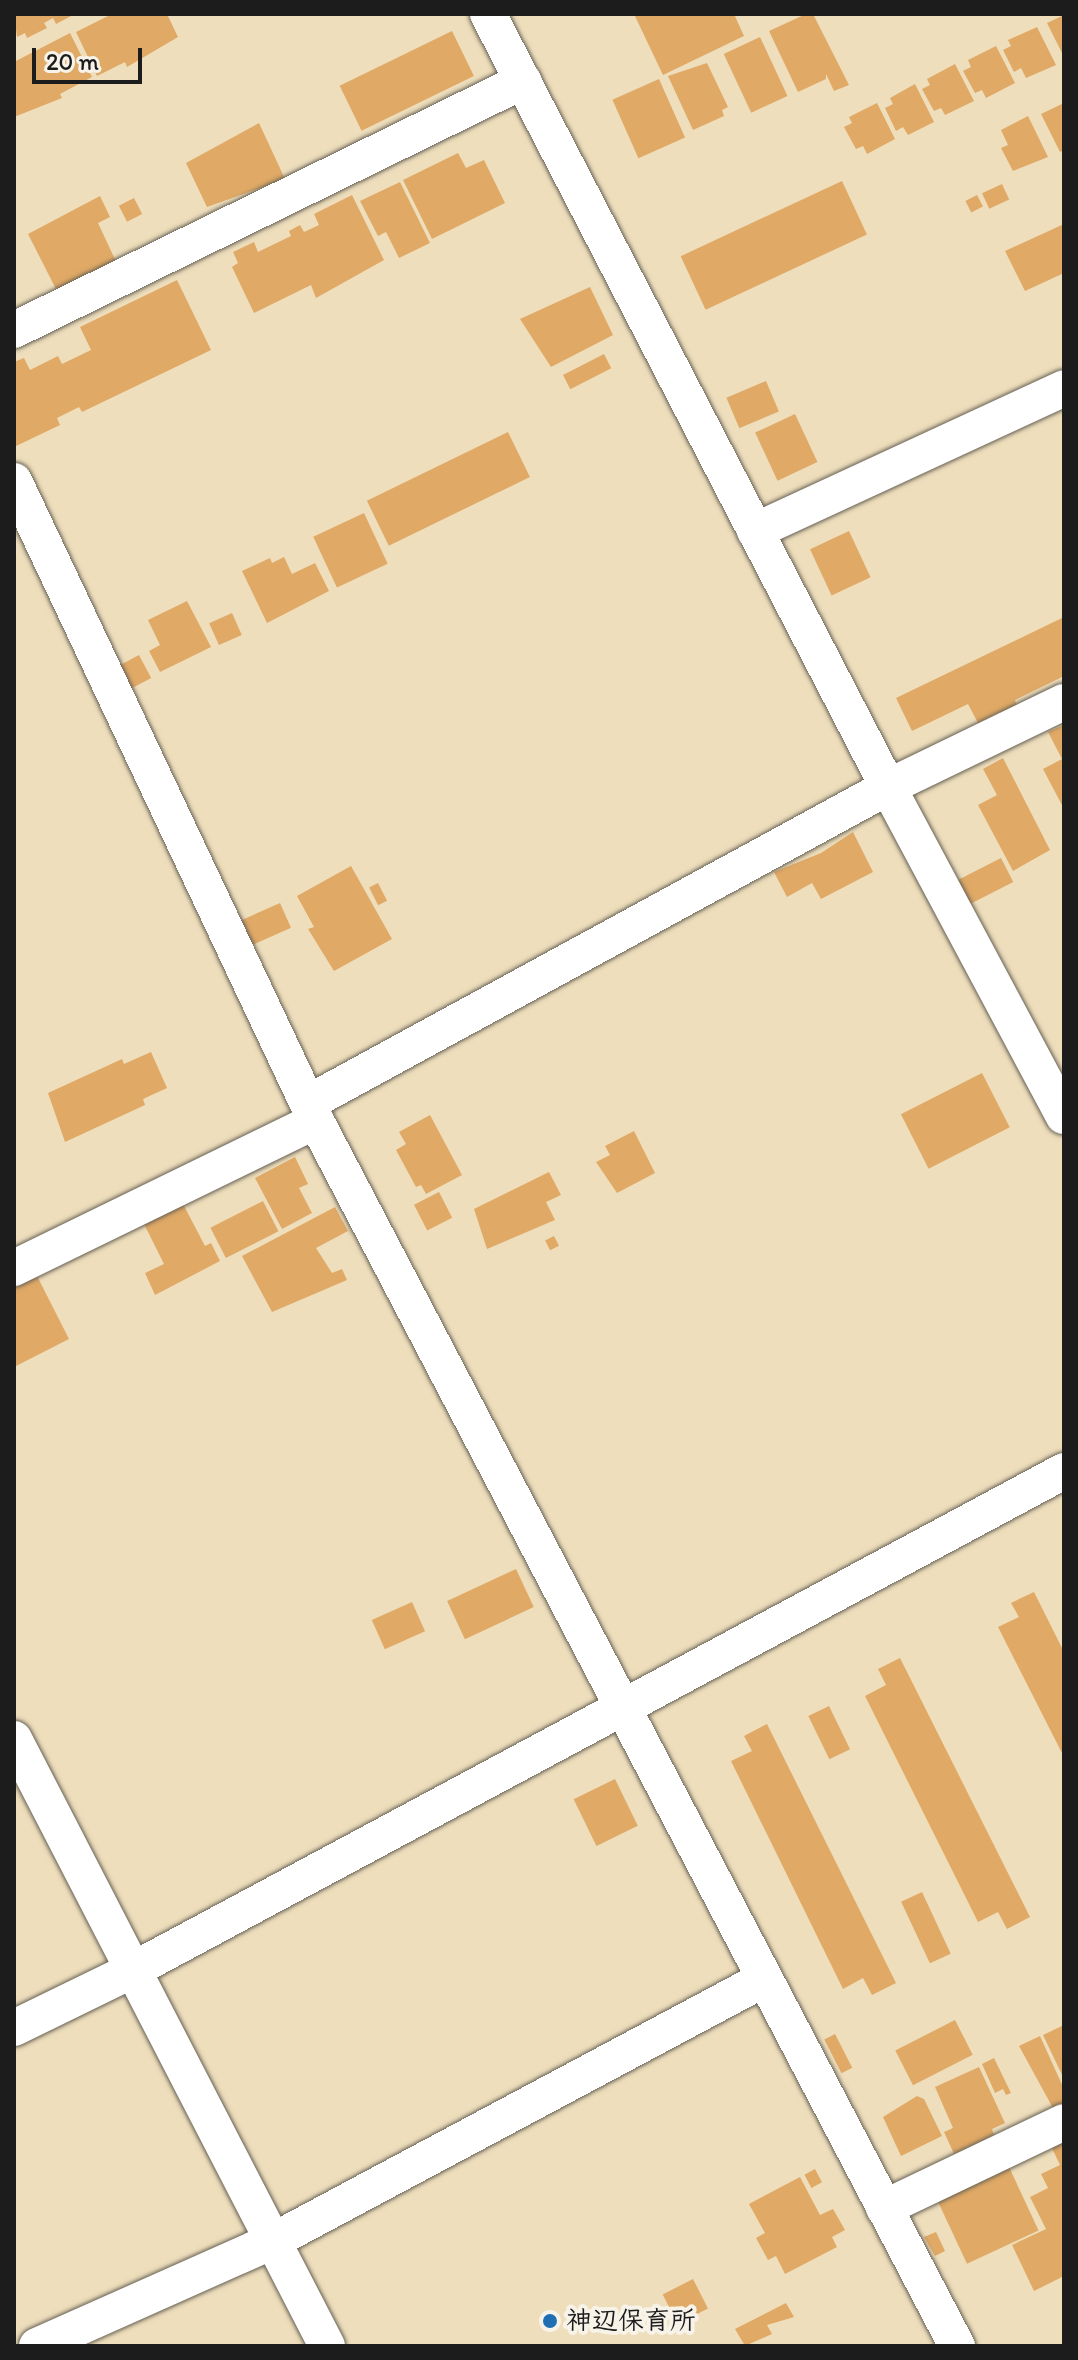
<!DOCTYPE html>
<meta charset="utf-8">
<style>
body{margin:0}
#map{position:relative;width:1078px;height:2360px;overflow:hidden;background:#eedebc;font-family:Itim,"Klee One",sans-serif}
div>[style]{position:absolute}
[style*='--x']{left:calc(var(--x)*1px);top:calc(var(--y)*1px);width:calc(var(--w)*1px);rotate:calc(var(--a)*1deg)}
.building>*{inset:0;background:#e0a966;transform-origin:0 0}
.roads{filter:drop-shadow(0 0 2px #666054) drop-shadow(0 0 2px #666054)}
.minor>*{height:36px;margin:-18px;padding:0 18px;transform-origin:18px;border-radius:18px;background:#fff}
.dots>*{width:22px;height:22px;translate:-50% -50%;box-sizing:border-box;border:4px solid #f7f3e8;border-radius:50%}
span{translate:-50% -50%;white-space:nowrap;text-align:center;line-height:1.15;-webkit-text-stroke:8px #f7f3e8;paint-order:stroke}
.poi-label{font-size:26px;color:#1c1c1c;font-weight:700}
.left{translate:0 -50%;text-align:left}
.frame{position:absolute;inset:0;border:16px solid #1c1c1c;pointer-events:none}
.scale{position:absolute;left:32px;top:48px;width:110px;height:36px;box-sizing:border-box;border:4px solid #1c1c1c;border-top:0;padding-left:10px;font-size:24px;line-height:28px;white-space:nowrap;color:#1c1c1c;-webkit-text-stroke:6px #f7f3e8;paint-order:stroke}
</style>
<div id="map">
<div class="building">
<i style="clip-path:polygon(14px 14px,75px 14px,56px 24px,53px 18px,44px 23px,47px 28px,27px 38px,25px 33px,17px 37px)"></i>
<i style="clip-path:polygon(112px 14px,167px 14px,178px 37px,127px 67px,125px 62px,97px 76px,76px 32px)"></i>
<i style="clip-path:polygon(634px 14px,734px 14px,744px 36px,663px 75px)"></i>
<i style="clip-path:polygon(806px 14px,813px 14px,849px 85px,834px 91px,826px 74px,826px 79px,798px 92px,769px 31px)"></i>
<i style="clip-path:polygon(1064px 15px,1064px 57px,1047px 23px)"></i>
<i style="clip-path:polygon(1037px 27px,1056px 65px,1026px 78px,1021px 68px,1014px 72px,1003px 50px,1011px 46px,1008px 40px)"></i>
<i style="left:452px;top:31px;width:50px;height:125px;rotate:64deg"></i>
<i style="clip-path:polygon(70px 33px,92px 77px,60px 94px,62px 98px,14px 117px,14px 62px)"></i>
<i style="left:760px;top:37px;width:65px;height:40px;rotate:65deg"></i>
<i style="clip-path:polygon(996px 46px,1015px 83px,986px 98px,982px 90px,975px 93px,963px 71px,971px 67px,968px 60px)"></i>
<i style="clip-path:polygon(707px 63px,728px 107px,722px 110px,724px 116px,693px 130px,668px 76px)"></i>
<i style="clip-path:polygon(955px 64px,974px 101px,945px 115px,941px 108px,934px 111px,922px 89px,930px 85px,927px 79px)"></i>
<i style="left:659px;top:79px;width:64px;height:51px;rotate:66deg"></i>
<i style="clip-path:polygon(915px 84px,934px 122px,908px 135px,903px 127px,896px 131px,885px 108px,893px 104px,890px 98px)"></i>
<i style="clip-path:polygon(877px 103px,895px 139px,867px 154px,863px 146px,856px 149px,844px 127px,852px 123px,849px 117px)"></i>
<i style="clip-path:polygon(1064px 103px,1064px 150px,1060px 152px,1041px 114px)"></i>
<i style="clip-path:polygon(1028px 116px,1048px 157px,1013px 171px,1001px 148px,1008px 145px,1001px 130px)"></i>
<i style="clip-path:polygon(259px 123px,285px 179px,207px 207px,186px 163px)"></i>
<i style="clip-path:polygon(458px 153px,466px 168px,484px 160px,505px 203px,432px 239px,403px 180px)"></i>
<i style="left:842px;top:181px;width:59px;height:178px;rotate:65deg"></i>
<i style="clip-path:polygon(400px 182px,430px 243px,399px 258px,386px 232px,378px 236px,360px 201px)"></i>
<i style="left:1002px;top:184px;width:17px;height:22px;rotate:65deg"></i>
<i style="clip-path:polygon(352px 195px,384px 260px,316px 298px,311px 285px,254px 313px,232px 267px,238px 263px,233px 252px,254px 242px,258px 252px,291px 236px,289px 231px,300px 225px,304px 232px,319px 225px,314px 214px)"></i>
<i style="left:977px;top:195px;width:13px;height:13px;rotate:63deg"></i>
<i style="clip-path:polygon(100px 196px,110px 217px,98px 223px,120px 270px,61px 299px,28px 234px)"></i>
<i style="left:134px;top:198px;width:18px;height:17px;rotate:63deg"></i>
<i style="clip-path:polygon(1064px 224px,1064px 273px,1025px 291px,1005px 251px)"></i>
<i style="clip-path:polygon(177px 280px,211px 350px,82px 412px,79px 407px,57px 418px,60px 425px,14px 447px,14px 362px,24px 358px,30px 370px,58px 356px,62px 364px,91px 350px,80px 327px)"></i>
<i style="clip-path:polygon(590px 287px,613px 335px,551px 367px,520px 319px)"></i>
<i style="left:604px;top:354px;width:16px;height:46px;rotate:63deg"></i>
<i style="left:766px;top:381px;width:33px;height:43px;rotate:67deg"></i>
<i style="left:795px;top:414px;width:53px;height:44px;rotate:65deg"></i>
<i style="left:508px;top:432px;width:50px;height:157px;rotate:64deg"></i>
<i style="left:364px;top:513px;width:56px;height:56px;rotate:65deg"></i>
<i style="left:849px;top:531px;width:51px;height:43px;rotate:65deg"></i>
<i style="clip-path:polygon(284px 557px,292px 574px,315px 563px,329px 591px,267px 623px,242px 571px,270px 558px,272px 563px)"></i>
<i style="clip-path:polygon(187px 601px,211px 647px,160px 672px,149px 651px,160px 645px,148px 620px)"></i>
<i style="left:232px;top:613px;width:24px;height:25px;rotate:66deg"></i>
<i style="clip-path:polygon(1064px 617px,1064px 676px,1015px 700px,1018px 709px,1002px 717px,1000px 712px,978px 723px,968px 704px,912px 731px,896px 698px)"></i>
<i style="left:139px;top:655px;width:26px;height:28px;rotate:62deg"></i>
<i style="clip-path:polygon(1064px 725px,1064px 809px,1043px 769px,1062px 759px,1048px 732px)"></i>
<i style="clip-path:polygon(1003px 758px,1050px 850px,1013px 871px,978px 805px,997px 795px,983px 769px)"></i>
<i style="clip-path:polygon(853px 832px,873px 872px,821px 899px,812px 883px,787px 897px,774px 872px,821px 853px)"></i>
<i style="left:1001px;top:858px;width:27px;height:50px;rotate:63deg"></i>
<i style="clip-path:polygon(351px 866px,392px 939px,334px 971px,308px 929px,314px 927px,297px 896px)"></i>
<i style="left:378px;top:883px;width:20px;height:10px;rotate:63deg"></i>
<i style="left:280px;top:903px;width:27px;height:43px;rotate:66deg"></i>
<i style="clip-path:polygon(151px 1052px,167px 1088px,143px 1099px,145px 1105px,65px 1142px,48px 1093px,122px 1059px,124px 1064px)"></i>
<i style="left:982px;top:1073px;width:61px;height:91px;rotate:63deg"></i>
<i style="clip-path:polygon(430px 1115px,462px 1175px,426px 1194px,421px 1185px,416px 1187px,396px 1150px,406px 1144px,399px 1132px)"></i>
<i style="clip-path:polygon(634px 1131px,655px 1173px,617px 1193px,596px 1162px,610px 1155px,605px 1146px)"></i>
<i style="clip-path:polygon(295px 1157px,308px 1184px,299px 1188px,312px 1213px,282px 1229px,255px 1178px)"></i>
<i style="clip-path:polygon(549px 1172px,561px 1195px,546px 1202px,555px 1220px,487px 1249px,474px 1209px)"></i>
<i style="left:439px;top:1192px;width:29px;height:28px;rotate:63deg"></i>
<i style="clip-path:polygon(181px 1200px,205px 1246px,211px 1243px,220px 1261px,155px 1295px,145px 1273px,164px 1264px,142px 1220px)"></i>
<i style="left:263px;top:1201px;width:34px;height:59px;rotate:63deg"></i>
<i style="clip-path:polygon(335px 1207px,348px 1231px,316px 1248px,332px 1273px,342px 1269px,347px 1280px,272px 1312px,242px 1256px)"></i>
<i style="left:554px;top:1236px;width:11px;height:10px;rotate:63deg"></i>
<i style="clip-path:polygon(37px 1276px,69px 1339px,14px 1367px,14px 1288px)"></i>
<i style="left:516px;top:1569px;width:42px;height:76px;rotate:65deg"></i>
<i style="clip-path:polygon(1034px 1592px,1064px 1652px,1064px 1757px,998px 1627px,1019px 1617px,1011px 1603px)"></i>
<i style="left:412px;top:1602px;width:32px;height:44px;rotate:66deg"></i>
<i style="clip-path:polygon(900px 1658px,1030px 1917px,1007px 1929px,998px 1912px,978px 1922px,865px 1696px,886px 1685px,878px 1669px)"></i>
<i style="left:829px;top:1706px;width:48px;height:23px;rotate:64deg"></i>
<i style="clip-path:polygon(767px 1724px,896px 1983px,872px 1995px,863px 1978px,843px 1989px,731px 1761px,752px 1751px,744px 1736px)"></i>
<i style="left:615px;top:1779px;width:52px;height:46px;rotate:64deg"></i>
<i style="left:922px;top:1892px;width:68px;height:23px;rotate:65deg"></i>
<i style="left:955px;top:2020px;width:39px;height:67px;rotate:63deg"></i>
<i style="clip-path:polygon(1064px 2025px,1064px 2079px,1043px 2035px)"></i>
<i style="left:835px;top:2034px;width:38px;height:12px;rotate:63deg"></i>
<i style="clip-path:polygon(1040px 2036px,1064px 2089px,1064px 2106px,1054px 2110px,1019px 2046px)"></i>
<i style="clip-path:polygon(994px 2058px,1011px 2093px,1006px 2095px,1003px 2089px,995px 2093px,982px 2064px)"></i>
<i style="clip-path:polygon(979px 2067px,1005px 2123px,992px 2129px,994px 2135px,954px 2154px,944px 2132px,953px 2128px,935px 2087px)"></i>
<i style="clip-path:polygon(917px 2096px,924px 2099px,942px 2136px,901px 2156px,883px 2117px)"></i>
<i style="clip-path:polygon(1064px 2139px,1064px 2276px,1034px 2291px,1012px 2245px,1046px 2229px,1030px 2197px,1048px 2188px,1041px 2174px,1060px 2165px,1051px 2146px)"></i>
<i style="left:1009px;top:2167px;width:70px;height:79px;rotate:65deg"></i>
<i style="left:815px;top:2169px;width:15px;height:12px;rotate:62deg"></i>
<i style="clip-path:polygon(800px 2177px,820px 2215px,833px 2209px,845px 2230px,832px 2237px,837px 2247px,785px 2274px,776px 2256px,768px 2260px,756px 2238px,765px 2233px,749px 2204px)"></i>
<i style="clip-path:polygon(936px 2232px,945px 2251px,935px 2256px,924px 2237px)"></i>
<i style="left:693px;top:2279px;width:33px;height:34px;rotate:63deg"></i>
<i style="clip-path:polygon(786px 2303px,794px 2317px,767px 2325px,772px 2334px,745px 2346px,735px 2329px)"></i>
</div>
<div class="roads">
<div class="minor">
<i style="--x:488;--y:14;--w:870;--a:62.64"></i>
<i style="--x:888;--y:787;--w:373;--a:61.9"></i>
<i style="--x:14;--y:330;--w:567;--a:-26.07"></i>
<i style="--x:14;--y:481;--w:708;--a:64.74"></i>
<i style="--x:316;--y:1121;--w:1383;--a:62.38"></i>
<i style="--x:755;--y:531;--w:340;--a:-24.8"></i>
<i style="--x:308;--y:1103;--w:660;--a:-28.58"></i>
<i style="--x:888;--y:787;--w:195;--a:-25.8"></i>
<i style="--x:14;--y:1268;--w:336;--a:-26"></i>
<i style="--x:14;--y:1739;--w:683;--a:62.72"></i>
<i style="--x:14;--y:2028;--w:132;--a:-26"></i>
<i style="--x:133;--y:1970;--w:1056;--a:-28.19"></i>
<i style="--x:884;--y:2208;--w:199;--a:-25.5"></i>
<i style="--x:37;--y:2346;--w:258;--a:-24"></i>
<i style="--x:273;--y:2241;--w:557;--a:-28.08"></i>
</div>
</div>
<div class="dots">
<i style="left:550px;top:2321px;background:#1f6fb2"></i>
</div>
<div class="poi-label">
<span class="left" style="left:566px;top:2321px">神辺保育所</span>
</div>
<div class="frame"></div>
<div class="scale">20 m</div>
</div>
